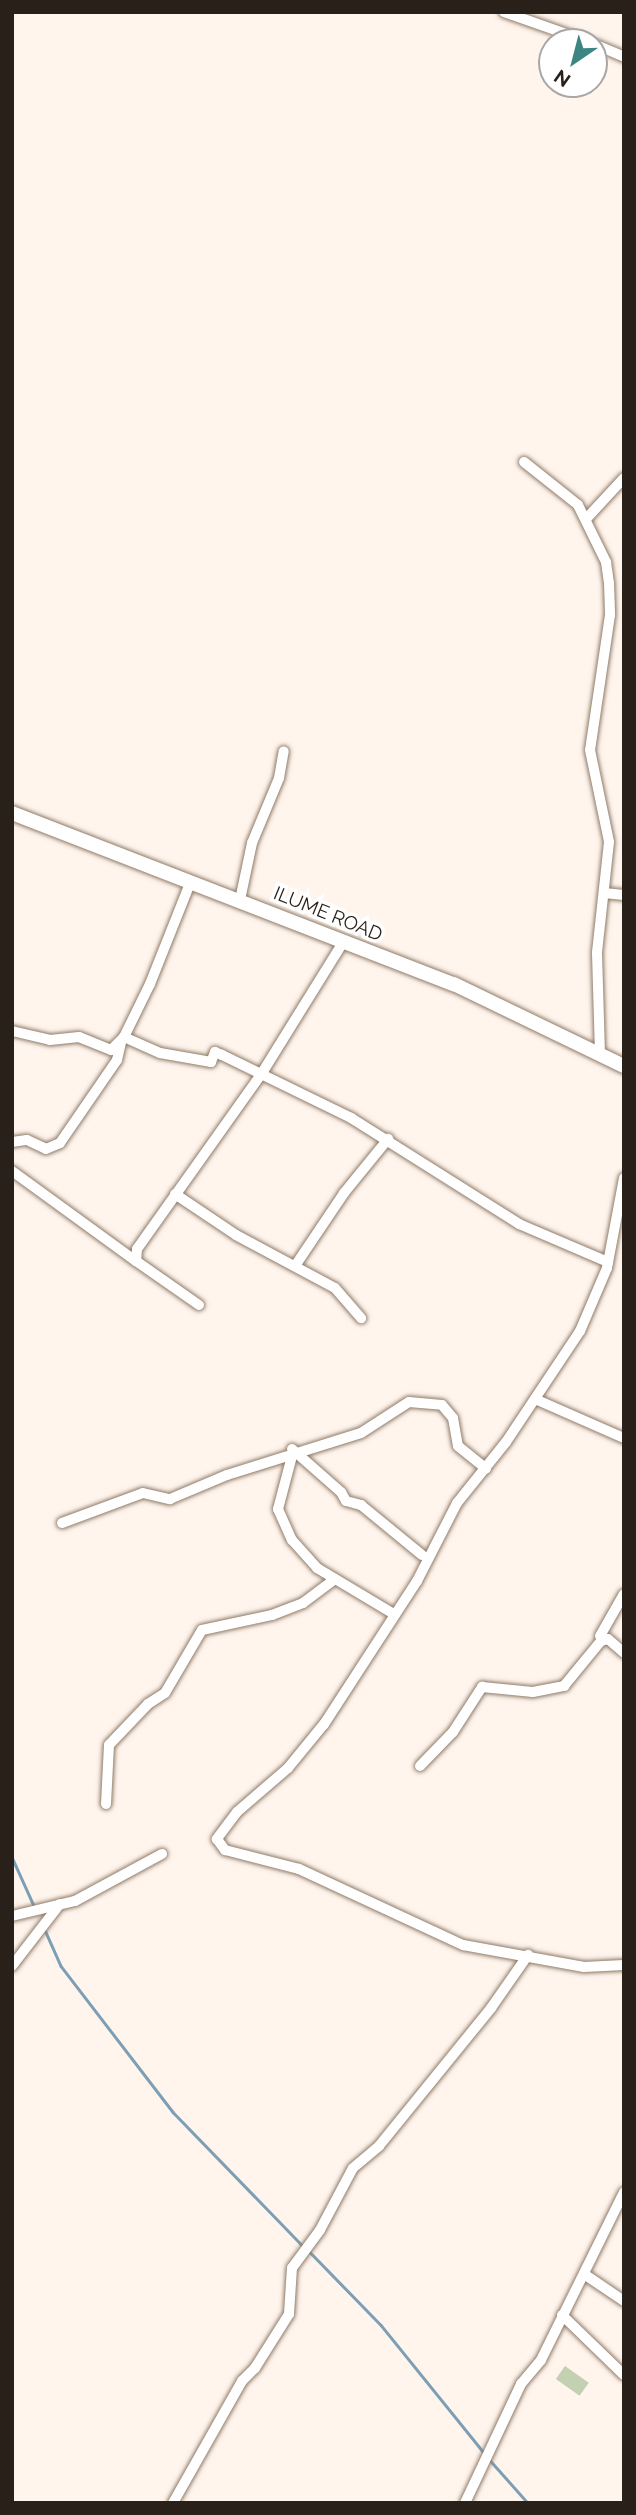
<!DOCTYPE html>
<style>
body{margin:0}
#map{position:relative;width:636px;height:2515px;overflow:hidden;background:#fff5ed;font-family:Raleway,sans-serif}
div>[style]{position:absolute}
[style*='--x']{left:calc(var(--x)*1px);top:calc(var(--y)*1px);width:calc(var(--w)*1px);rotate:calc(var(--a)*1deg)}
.green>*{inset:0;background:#c3d1b2;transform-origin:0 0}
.stream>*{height:2.5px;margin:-1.25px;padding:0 1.25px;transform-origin:1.25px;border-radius:1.25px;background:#7c9fb5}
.roads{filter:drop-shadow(0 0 2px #907b68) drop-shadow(0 0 2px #907b68)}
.street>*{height:10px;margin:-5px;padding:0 5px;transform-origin:5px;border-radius:5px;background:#fff}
.secondary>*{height:14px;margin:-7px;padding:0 7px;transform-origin:7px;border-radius:7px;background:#fff}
span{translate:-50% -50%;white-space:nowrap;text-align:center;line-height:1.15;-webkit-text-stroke:7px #fff;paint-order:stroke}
.street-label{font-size:19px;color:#292119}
.frame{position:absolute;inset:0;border:14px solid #292119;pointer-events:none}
.north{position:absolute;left:538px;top:28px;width:70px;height:70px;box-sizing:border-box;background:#fff;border:2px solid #a9a6a3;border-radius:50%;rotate:215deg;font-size:19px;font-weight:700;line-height:28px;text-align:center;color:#292119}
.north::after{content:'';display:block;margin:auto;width:24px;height:32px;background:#3c8583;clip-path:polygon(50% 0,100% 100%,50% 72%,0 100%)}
</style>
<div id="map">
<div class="green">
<i style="left:565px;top:2366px;width:29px;height:16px;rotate:35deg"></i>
</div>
<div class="stream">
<i style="--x:12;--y:1857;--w:56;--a:65.7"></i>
<i style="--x:45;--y:1930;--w:39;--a:66"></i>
<i style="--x:61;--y:1966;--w:184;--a:52.5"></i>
<i style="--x:173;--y:2112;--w:187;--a:45.9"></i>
<i style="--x:308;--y:2250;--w:105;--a:45.8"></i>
<i style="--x:381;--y:2325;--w:166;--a:51.1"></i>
<i style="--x:489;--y:2459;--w:59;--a:48.4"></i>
</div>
<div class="roads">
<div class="street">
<i style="--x:504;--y:12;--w:90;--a:19.4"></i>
<i style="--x:594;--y:44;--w:33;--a:23"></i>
<i style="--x:524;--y:462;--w:69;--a:38.5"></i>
<i style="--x:578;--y:505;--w:64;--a:63.8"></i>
<i style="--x:606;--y:562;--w:21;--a:82"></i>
<i style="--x:609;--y:583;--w:32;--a:88"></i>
<i style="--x:610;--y:615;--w:136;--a:98.4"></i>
<i style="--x:590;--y:750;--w:94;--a:78.3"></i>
<i style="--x:609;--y:842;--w:112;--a:96.2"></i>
<i style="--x:597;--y:953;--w:101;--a:88.3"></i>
<i style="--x:586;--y:519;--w:56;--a:-47.2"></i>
<i style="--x:604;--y:893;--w:20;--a:6"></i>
<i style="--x:240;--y:900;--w:58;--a:-78.1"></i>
<i style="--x:252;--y:843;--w:70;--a:-67.4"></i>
<i style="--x:279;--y:778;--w:27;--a:-80"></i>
<i style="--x:12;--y:1031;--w:39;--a:13"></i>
<i style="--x:50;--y:1040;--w:29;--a:-6"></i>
<i style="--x:79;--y:1037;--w:35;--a:22"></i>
<i style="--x:111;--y:1050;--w:18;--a:-45"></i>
<i style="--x:124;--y:1037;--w:39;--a:24"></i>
<i style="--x:160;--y:1053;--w:52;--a:10"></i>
<i style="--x:211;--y:1062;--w:11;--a:-68"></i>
<i style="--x:215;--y:1052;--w:8;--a:23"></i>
<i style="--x:222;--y:1055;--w:144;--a:26"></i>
<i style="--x:351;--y:1118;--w:199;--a:32.2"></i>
<i style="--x:519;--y:1224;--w:97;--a:23.1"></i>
<i style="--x:124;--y:1037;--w:59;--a:-63.9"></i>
<i style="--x:150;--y:984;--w:111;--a:-68.3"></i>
<i style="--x:12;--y:1142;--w:15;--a:-8"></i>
<i style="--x:27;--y:1140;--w:21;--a:25"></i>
<i style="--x:46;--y:1149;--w:15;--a:-23"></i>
<i style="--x:60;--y:1143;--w:101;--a:-55.5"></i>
<i style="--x:117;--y:1060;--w:18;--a:-77"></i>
<i style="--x:12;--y:1171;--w:153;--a:36"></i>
<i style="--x:624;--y:1178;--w:92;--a:100.7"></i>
<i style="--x:607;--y:1268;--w:69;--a:113.2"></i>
<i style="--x:580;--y:1331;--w:133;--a:123.7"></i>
<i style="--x:506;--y:1442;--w:78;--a:128.8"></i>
<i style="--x:457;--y:1503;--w:88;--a:117.1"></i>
<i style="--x:417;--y:1581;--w:171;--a:123"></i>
<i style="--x:324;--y:1724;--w:57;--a:129.3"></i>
<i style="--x:288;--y:1768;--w:67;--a:139.2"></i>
<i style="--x:237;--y:1812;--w:34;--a:127"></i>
<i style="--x:217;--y:1839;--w:14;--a:54"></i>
<i style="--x:225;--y:1850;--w:76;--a:14.4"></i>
<i style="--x:299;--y:1869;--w:181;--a:24.9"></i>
<i style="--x:463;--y:1945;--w:123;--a:10.3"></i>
<i style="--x:584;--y:1967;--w:40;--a:-2.9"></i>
<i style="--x:175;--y:1194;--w:73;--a:33.9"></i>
<i style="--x:236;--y:1235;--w:112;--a:28.2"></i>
<i style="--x:335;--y:1288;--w:40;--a:49"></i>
<i style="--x:295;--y:1266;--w:88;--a:-56.1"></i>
<i style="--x:344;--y:1193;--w:70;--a:-50.8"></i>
<i style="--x:199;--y:1305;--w:77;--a:-145.1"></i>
<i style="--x:136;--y:1261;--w:12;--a:-85"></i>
<i style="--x:137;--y:1249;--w:216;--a:-54.6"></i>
<i style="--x:262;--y:1073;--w:155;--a:-58.2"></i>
<i style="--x:535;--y:1399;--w:97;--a:23.7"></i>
<i style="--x:292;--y:1449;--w:65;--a:41.3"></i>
<i style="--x:341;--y:1492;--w:10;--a:61"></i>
<i style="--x:346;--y:1501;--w:16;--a:15"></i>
<i style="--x:361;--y:1505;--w:79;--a:39.3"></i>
<i style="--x:292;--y:1456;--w:55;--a:104.8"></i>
<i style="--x:278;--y:1509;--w:34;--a:66"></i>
<i style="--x:292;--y:1540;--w:38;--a:48"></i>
<i style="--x:317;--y:1568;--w:90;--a:30.9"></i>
<i style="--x:62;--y:1523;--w:86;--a:-20.3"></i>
<i style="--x:143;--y:1493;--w:28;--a:13"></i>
<i style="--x:170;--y:1499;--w:62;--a:-22.8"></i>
<i style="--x:227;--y:1475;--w:140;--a:-17.4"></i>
<i style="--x:361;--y:1433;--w:57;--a:-32.9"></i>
<i style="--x:409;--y:1402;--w:33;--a:5"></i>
<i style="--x:442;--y:1405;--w:17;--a:50"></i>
<i style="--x:453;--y:1418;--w:28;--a:80"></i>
<i style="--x:458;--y:1446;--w:36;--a:39"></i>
<i style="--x:600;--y:1636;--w:48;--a:-60.3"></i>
<i style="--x:420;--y:1766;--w:47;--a:-45.9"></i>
<i style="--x:453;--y:1732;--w:54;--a:-57.2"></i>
<i style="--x:482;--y:1687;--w:51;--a:5.6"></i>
<i style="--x:533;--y:1692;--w:32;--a:-11"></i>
<i style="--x:564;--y:1686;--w:58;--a:-50.6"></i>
<i style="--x:601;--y:1641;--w:7;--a:-16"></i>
<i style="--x:608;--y:1639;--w:21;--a:41"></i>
<i style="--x:106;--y:1804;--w:59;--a:-87.1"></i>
<i style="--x:109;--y:1745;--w:57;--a:-46.4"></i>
<i style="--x:148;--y:1704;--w:20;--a:-33"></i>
<i style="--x:165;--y:1693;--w:73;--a:-59.6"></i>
<i style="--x:202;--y:1630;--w:72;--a:-12.1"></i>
<i style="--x:272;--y:1615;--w:33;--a:-21"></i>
<i style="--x:303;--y:1603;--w:40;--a:-37"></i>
<i style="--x:12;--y:1916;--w:65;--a:-13.4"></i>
<i style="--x:75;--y:1901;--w:99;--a:-28.4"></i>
<i style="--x:12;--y:1966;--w:78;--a:-52.3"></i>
<i style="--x:584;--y:2274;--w:48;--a:34"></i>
<i style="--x:562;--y:2315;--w:86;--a:44.1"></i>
<i style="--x:173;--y:2503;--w:140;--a:-60.5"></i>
<i style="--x:242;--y:2381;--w:18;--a:-45"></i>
<i style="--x:255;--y:2368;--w:64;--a:-57.8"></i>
<i style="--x:289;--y:2314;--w:46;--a:-86.3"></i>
<i style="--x:292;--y:2268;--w:47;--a:-53.6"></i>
<i style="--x:320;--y:2230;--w:70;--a:-62"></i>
<i style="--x:353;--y:2168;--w:34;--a:-40"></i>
<i style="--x:379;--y:2146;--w:178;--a:-50.9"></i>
<i style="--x:491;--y:2008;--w:65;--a:-55.1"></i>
<i style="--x:465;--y:2503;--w:132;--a:-64.8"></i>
<i style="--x:521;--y:2384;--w:31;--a:-50"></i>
<i style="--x:541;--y:2360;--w:187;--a:-63.7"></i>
</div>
<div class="secondary">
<i style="--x:12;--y:813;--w:474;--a:21.2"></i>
<i style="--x:454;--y:984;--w:189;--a:25.8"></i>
</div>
</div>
<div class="street-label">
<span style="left:328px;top:914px;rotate:22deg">ILUME ROAD</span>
</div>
<div class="frame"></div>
<div class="north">N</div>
</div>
